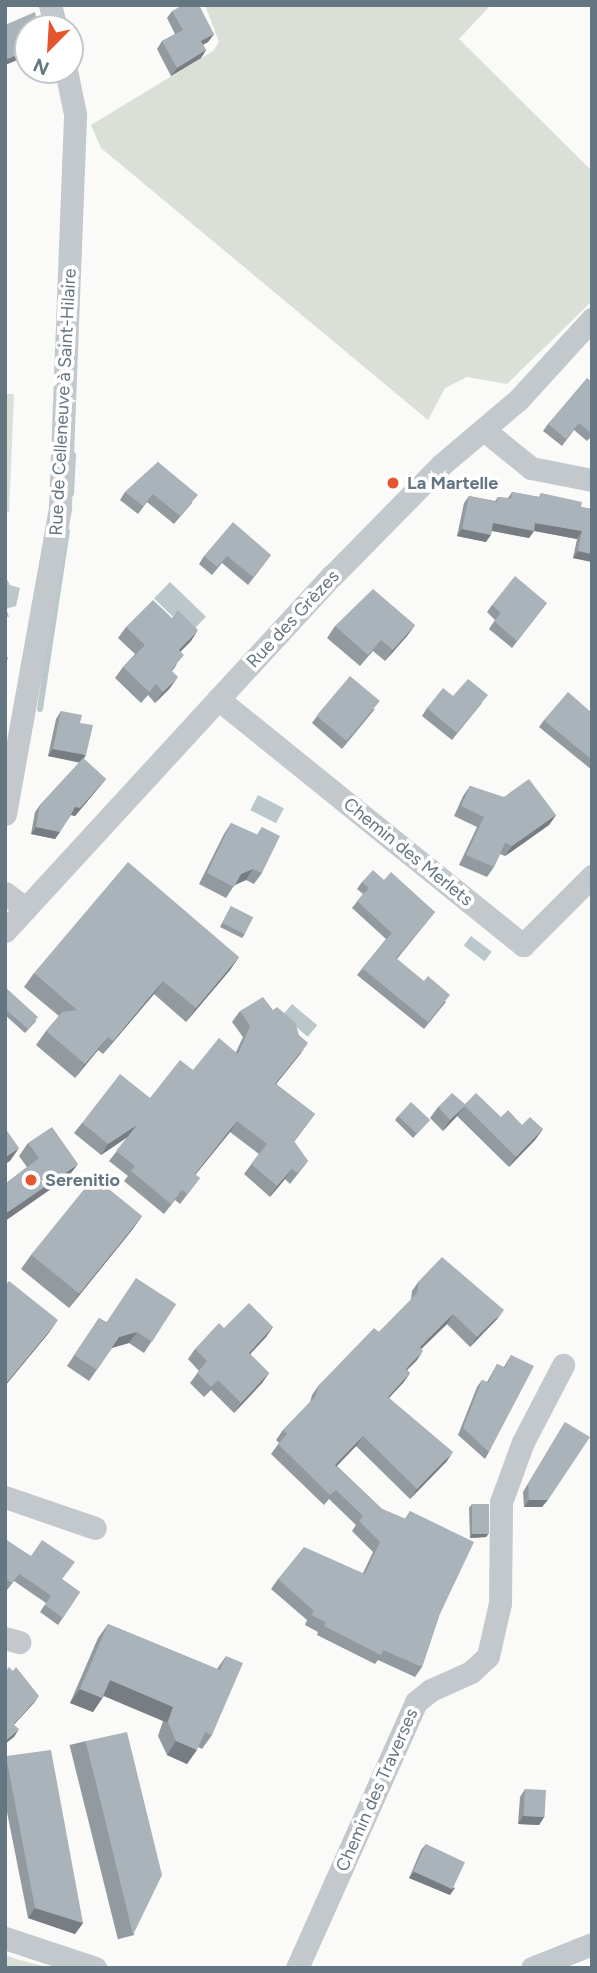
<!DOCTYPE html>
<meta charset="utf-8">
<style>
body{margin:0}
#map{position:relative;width:597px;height:1973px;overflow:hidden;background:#fafaf8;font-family:Figtree,sans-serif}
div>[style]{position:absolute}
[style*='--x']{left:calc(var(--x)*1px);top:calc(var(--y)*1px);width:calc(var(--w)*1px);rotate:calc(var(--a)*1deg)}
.green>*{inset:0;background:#dadfd7}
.water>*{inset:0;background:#bbc7cb;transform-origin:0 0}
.stream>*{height:6px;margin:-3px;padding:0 3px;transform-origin:3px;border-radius:3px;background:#bbc7cb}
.minor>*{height:23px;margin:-11.5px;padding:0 11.5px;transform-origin:11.5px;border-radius:11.5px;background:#c3c8cc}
.wall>*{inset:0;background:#929a9f;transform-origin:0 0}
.shaded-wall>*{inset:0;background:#777d82;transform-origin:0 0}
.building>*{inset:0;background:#aab3b9;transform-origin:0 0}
.dots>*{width:19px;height:19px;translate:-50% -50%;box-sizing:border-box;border:4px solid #fff;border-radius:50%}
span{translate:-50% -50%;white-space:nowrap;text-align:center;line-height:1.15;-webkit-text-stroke:7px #fff;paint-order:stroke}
.street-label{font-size:18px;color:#657683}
.poi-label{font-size:18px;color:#657683;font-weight:700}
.left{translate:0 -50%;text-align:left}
.frame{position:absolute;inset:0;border:7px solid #657683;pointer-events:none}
.north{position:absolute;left:14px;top:14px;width:70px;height:70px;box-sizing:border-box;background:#fff;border:2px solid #c1c8cd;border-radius:50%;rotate:204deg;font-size:19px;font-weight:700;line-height:28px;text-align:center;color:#657683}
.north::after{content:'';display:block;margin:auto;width:24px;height:32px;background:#e4572e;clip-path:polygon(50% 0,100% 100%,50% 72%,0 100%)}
</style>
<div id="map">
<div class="green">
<i style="clip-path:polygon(205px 5px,491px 5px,459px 39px,592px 171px,592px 301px,507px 384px,467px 377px,445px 388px,428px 420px,101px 148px,91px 125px,213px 51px,219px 42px)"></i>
<i style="clip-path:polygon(5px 394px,14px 394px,9px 512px,5px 512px)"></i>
<i style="clip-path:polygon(5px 1955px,20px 1960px,50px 1968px,5px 1968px)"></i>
</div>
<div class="water">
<i style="clip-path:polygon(5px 576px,10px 585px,20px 588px,16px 606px,5px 609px)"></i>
<i style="left:170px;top:582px;width:50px;height:23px;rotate:44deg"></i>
<i style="left:258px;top:795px;width:29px;height:17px;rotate:27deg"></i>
<i style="left:471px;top:936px;width:26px;height:12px;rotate:37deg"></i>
<i style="left:292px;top:1004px;width:33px;height:15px;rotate:40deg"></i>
</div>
<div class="stream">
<i style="--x:71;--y:493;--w:38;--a:-87"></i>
<i style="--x:40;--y:709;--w:180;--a:-81.4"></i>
</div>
<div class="minor">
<i style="--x:50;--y:5;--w:24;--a:75"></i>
<i style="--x:484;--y:430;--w:60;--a:39"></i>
<i style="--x:531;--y:468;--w:62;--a:11.1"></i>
<i style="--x:218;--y:699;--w:392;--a:38.9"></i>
<i style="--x:523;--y:945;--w:98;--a:-45"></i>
<i style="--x:5;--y:814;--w:312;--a:-79.8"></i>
<i style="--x:60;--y:507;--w:393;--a:-87.8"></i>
<i style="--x:75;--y:114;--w:45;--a:-101.6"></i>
<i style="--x:5;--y:893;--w:26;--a:37"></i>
<i style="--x:5;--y:931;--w:483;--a:-47.4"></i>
<i style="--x:332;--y:576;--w:156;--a:-45.5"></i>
<i style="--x:441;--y:465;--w:101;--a:-40.2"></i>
<i style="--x:518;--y:400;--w:110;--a:-47.6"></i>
<i style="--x:5;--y:1497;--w:95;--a:19"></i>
<i style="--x:5;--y:1638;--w:15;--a:16"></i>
<i style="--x:5;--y:1938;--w:95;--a:18.4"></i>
<i style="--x:297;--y:1968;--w:291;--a:-65.9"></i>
<i style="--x:416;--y:1702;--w:19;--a:-39"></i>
<i style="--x:431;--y:1690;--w:44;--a:-24.2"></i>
<i style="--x:471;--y:1672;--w:23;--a:-43"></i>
<i style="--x:488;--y:1656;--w:54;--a:-77.2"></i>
<i style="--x:500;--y:1603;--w:101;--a:-89.4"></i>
<i style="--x:501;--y:1502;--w:64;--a:-69.9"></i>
<i style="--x:523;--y:1442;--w:87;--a:-62.5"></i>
<i style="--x:532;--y:1968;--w:65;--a:-21.8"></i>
</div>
<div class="wall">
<i style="clip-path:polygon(172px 11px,214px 34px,208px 42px,203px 45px,206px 50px,201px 58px,171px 76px,157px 49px,162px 41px,175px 34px,167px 18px)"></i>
<i style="clip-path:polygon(5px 25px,28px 28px,28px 62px,20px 66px,17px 60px,5px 65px)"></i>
<i style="clip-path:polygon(592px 382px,592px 436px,587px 441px,574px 430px,562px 446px,543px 431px,548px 424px)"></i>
<i style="clip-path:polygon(158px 462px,192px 503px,174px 524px,147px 502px,138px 514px,120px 500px,125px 492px)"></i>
<i style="clip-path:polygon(512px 492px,539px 497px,541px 493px,581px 507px,592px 509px,592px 562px,573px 558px,577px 539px,534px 531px,529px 538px,492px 531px,486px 542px,457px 536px,464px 503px,469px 496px,495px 501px,498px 497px,508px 498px)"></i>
<i style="clip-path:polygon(271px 555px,248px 585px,222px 563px,212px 575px,199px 564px,204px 556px)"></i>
<i style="clip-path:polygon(547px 603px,512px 648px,489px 629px,495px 620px,487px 612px,492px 605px)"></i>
<i style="clip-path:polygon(415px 625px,407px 636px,385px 661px,373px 651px,360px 666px,327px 638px,335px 626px)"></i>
<i style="clip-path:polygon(126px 627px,191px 641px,180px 652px,176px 666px,172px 671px,170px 688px,155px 703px,148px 695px,141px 703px,115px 678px,123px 667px,135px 654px,118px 638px)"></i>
<i style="clip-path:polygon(453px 696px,482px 703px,452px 740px,422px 716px,427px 708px)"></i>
<i style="clip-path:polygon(375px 709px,342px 749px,312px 723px,317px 716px)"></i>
<i style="clip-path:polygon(61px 711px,80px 723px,84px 759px,106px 779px,75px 816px,71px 815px,55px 839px,31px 834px,35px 812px,40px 805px,80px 762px,48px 756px,56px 719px)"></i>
<i style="clip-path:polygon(592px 713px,592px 770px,539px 727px,544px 720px)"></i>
<i style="clip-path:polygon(470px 786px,556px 815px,549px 825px,505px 856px,500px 854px,494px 867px,487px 877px,459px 865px,477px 827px,454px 816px,463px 796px)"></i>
<i style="clip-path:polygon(231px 823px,257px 835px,262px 827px,262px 873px,254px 884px,246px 880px,235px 884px,226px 898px,199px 884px,224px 834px)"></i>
<i style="clip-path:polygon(384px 880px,435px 912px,397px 959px,446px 1002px,424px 1029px,357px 975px,386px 939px,352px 908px,363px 894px,357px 889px,362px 882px)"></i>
<i style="clip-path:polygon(231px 906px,245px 934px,242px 938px,220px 927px)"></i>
<i style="clip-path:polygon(239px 957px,230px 970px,186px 1022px,154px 994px,103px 1054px,98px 1050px,75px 1078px,36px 1045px,46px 1031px,59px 1016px,24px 987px,34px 973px)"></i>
<i style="clip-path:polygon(5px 987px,36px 1021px,25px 1033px,5px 1015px)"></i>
<i style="clip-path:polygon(240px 1011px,301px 1053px,276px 1084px,315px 1114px,294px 1142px,308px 1161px,290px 1184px,285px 1179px,270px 1197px,244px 1174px,259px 1154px,230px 1132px,195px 1175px,200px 1178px,180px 1204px,175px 1200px,164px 1214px,124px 1181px,128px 1176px,109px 1161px,128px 1137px,101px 1155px,74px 1133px,82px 1123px,150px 1098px,193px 1070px,236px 1052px,243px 1037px,232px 1022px)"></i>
<i style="clip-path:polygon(465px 1104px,522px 1125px,543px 1129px,535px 1140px,509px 1167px,457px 1116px,443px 1131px,430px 1118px,438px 1107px)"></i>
<i style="clip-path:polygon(398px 1116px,430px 1120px,413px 1138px,395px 1120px)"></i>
<i style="clip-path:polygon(28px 1143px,68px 1177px,5px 1221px,5px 1184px,27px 1167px,19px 1156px)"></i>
<i style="clip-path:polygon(142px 1216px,132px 1230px,69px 1308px,21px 1269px,31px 1255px)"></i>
<i style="clip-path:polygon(419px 1281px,497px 1319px,470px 1347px,447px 1324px,421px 1349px,417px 1360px,407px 1370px,410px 1373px,403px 1383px,389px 1398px,447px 1461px,410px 1499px,356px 1446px,337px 1466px,382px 1509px,405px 1519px,410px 1511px,439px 1616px,422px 1667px,415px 1677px,378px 1660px,375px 1664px,317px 1635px,318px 1632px,305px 1625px,307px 1620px,271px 1589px,278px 1579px,363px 1573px,373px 1552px,352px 1531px,356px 1525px,329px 1499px,324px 1505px,271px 1454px,279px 1443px,276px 1440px,283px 1430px,310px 1402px,312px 1395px,319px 1385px,379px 1332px,411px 1300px,412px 1291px)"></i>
<i style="clip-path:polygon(176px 1304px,144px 1353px,129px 1343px,112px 1348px,89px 1381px,67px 1366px,99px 1318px,106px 1322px)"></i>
<i style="clip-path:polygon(273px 1327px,266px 1337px,250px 1354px,269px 1373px,262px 1383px,234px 1413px,211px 1390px,204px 1397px,190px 1383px,199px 1371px,188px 1359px,195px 1349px,224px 1328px)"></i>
<i style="clip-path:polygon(511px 1355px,489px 1452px,485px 1459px,458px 1435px,477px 1387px,482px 1380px,487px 1382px,497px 1364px,504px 1367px)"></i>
<i style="clip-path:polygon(565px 1422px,542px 1507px,524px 1507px,523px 1492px)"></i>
<i style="clip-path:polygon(472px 1504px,489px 1533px,486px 1537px,470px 1538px,469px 1508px)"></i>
<i style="clip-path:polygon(5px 1539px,80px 1592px,58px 1625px,40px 1612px,46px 1603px,14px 1581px,7px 1590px,5px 1588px)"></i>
<i style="clip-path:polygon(108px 1624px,217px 1669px,226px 1656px,212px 1735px,202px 1749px,198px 1747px,187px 1764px,167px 1755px,158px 1736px,163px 1721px,104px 1696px,93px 1712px,70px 1703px,98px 1638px)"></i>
<i style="left:86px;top:1741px;width:200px;height:17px;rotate:76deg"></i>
<i style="clip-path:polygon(6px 1756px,83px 1923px,75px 1934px,28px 1918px,5px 1802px)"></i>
<i style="clip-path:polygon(525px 1789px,544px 1817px,539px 1825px,518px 1824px,520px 1797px)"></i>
<i style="clip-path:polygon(426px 1844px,450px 1895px,409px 1878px,421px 1850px)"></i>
</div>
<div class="shaded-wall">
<i style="clip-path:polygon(214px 34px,208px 42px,196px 48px,201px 41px)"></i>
<i style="clip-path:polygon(206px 50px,201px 58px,171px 76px,177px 68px)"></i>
<i style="clip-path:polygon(22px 53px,17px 60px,5px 65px,5px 60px)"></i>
<i style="clip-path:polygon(28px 57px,28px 62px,20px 66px,25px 59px)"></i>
<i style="clip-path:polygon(493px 523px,534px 531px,529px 538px,488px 530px)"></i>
<i style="clip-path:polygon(535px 523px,582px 531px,577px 539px,530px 530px)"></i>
<i style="clip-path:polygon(462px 529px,491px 535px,486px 542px,457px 536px)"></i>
<i style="clip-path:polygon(578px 551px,592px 554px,592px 562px,573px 558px)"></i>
<i style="clip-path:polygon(415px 625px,407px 636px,385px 661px,393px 650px)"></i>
<i style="clip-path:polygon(198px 630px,191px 641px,171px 661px,179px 650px)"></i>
<i style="clip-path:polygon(178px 677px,170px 688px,155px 703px,163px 692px)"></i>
<i style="clip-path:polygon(53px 749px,86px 755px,81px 763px,48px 756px)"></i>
<i style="clip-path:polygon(106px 779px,75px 816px,71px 815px,75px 807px)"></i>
<i style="clip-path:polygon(556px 815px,549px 825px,505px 856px,512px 846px)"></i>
<i style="clip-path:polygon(36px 827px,60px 832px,55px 839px,31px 834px)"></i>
<i style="clip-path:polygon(253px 869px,246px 880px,233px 886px,241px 874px)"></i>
<i style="clip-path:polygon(239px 957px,230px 970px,186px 1022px,196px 1008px)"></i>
<i style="clip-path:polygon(163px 981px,154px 994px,103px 1054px,113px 1041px)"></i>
<i style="clip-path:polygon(108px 1037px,98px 1050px,75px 1078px,85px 1064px)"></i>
<i style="clip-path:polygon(308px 1043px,301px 1053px,268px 1094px,275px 1084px)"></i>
<i style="clip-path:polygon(465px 1106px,457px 1116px,443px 1131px,450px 1120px)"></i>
<i style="clip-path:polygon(237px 1121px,230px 1132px,187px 1185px,195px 1174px)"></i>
<i style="clip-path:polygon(137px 1125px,130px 1135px,101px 1155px,108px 1144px)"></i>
<i style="clip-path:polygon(543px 1129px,535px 1140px,509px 1167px,516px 1157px)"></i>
<i style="clip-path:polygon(19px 1148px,10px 1161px,5px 1164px,5px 1157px)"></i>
<i style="clip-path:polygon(78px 1164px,68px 1177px,5px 1221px,5px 1214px)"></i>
<i style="clip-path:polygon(292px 1169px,285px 1179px,270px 1197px,277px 1186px)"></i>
<i style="clip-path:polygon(142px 1216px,132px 1230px,69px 1308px,79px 1294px)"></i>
<i style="clip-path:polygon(504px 1310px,497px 1319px,470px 1347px,477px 1337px)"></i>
<i style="clip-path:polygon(453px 1314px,447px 1324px,413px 1357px,420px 1347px)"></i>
<i style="clip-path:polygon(58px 1320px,48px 1334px,5px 1386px,5px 1384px)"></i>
<i style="clip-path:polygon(273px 1327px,266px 1337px,242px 1363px,249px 1353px)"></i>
<i style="clip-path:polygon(137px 1332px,129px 1343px,111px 1348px,119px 1337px)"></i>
<i style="clip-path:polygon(423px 1351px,417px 1360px,399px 1378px,406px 1369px)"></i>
<i style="clip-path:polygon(269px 1373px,262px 1383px,234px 1413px,241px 1403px)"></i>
<i style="clip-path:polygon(410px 1373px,403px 1383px,381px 1406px,388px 1397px)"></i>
<i style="clip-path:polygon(363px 1436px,356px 1446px,329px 1474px,335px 1465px)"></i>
<i style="clip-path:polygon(453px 1452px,447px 1461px,410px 1499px,417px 1489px)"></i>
<i style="clip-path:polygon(529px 1500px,548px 1500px,542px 1507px,524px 1507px)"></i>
<i style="clip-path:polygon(489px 1533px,486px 1537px,470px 1538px,472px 1534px)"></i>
<i style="left:110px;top:1680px;width:69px;height:17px;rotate:23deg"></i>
<i style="clip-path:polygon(80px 1689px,102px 1698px,93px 1712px,70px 1703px)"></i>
<i style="clip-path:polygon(39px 1696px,34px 1703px,8px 1731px,13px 1724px)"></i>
<i style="clip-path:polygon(19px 1729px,14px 1737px,5px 1744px,5px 1741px)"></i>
<i style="clip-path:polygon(176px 1741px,197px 1750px,187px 1764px,167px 1755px)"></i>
<i style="clip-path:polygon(523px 1816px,544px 1817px,539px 1825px,518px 1824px)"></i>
<i style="clip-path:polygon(414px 1872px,455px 1888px,450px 1895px,409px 1878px)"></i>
<i style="clip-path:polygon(35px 1908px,83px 1923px,75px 1934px,28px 1918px)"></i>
</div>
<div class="building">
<i style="clip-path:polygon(183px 5px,199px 5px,214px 34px,201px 41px,206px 50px,177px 68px,162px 41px,183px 30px,172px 11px)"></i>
<i style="clip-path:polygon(35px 12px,38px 28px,28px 28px,28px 57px,25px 59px,22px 53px,5px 60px,5px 25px)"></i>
<i style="clip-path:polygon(587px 378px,592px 382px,592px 434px,579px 423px,566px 439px,548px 424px)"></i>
<i style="clip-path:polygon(158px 462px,198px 495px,180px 516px,153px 494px,143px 506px,125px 492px)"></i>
<i style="clip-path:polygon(512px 492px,540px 497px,541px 493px,582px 502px,581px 507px,592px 509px,592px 554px,578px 551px,582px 531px,535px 523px,534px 531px,493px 523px,491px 535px,462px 529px,469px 496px,497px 502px,498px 497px,511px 499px)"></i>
<i style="clip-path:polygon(233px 522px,271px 555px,253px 577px,227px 556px,217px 567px,204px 556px)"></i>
<i style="clip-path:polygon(515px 576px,547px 603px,517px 641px,494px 621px,501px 613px,492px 605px)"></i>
<i style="clip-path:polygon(373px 589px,415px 625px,393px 650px,381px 640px,368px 655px,335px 626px)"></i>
<i style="clip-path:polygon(153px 600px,172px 618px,178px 610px,198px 630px,179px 650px,184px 655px,171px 670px,178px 677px,163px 692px,156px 684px,149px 692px,123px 667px,145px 645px,126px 627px)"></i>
<i style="clip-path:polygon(5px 606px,9px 617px,5px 616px)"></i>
<i style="clip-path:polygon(5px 657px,8px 657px,5px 670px)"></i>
<i style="left:350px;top:676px;width:39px;height:52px;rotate:40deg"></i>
<i style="clip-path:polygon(468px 679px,488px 695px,457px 733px,427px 708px,443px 688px,453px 696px)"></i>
<i style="clip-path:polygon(568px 692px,592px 713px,592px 760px,544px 720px)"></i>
<i style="clip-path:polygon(61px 711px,82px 715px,80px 723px,93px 725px,86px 755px,53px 749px)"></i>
<i style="clip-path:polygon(83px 758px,106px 779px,80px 808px,75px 807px,60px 832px,36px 827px,40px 805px)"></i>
<i style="clip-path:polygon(529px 779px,556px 815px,512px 846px,505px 843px,494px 867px,466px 855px,484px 817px,461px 806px,470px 786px,504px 797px)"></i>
<i style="clip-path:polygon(231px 823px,258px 835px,262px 827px,280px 836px,262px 873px,253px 869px,241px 874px,234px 887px,207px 873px)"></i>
<i style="clip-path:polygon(128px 862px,239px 957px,196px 1008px,163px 981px,113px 1041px,108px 1037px,85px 1064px,46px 1031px,62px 1012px,77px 1010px,34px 973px)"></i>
<i style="clip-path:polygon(373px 870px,384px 880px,391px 872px,435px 912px,396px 958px,424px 981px,428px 976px,450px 995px,428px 1022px,362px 968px,392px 933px,357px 901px,369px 888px,362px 882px)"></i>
<i style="left:231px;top:906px;width:25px;height:19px;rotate:27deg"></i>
<i style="clip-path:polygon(5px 987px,38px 1017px,28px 1029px,5px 1009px)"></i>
<i style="clip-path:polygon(263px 997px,273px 1010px,277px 1007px,295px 1022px,299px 1035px,308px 1043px,275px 1084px,315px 1114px,294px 1141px,308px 1161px,297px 1173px,292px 1169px,277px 1186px,251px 1164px,267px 1144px,237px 1121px,195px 1174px,200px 1178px,187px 1194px,182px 1190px,171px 1204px,131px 1171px,135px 1166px,116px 1151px,137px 1125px,108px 1144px,82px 1123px,120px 1074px,150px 1098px,180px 1060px,193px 1070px,219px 1038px,238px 1054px,250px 1026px,240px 1011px)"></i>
<i style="clip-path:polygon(452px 1093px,465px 1104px,476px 1093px,501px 1117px,508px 1110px,522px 1125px,530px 1117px,543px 1129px,516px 1157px,465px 1106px,450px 1120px,438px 1107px)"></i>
<i style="left:411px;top:1102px;width:26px;height:19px;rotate:43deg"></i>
<i style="clip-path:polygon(52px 1127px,78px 1164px,5px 1214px,5px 1184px,39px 1158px,28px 1143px)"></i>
<i style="clip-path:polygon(5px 1128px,19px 1148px,5px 1157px)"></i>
<i style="left:94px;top:1177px;width:62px;height:100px;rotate:39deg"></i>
<i style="clip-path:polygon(442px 1257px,504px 1310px,477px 1337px,453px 1314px,420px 1347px,423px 1351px,406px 1369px,410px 1373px,388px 1397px,453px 1452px,417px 1489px,363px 1436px,335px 1465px,382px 1509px,406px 1519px,410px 1511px,474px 1542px,439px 1616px,422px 1667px,383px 1650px,381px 1655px,324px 1626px,325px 1622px,311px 1615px,314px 1611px,278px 1579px,304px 1547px,365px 1574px,380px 1542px,359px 1521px,363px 1516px,336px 1490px,330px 1495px,278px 1444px,287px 1434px,283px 1430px,315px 1397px,319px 1385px,374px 1328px,379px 1332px,417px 1293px,419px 1281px)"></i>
<i style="clip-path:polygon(136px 1278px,176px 1304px,152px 1342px,137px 1332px,119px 1337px,97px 1370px,74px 1355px,99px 1318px,106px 1323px)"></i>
<i style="clip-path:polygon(9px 1281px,58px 1320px,5px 1384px,5px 1286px)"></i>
<i style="clip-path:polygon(249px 1303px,273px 1327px,249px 1353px,269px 1373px,241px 1403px,218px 1380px,211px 1387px,197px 1373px,207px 1361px,195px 1349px,219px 1323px,224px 1328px)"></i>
<i style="clip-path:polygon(511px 1355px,534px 1366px,489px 1452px,463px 1428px,482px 1380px,488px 1383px,497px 1364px,505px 1368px)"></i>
<i style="clip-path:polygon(565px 1422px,590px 1437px,548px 1500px,529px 1500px,528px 1484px)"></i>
<i style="left:472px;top:1504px;width:17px;height:30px"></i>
<i style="clip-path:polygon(5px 1539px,31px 1556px,42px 1540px,75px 1562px,62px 1579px,80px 1592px,63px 1618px,45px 1605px,51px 1596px,33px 1583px,19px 1574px,12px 1583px,5px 1578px)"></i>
<i style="clip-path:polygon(108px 1624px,220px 1670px,226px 1656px,243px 1663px,212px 1735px,205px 1732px,197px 1750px,176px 1741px,168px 1722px,173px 1707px,110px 1680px,102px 1698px,80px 1689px)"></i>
<i style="clip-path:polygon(9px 1667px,13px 1671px,16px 1667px,39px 1696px,13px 1724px,19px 1729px,5px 1741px,5px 1672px)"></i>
<i style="clip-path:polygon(127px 1732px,162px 1875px,133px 1935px,86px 1741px)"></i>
<i style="clip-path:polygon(51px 1750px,83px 1923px,35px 1908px,6px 1756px)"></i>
<i style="left:525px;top:1789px;width:21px;height:27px;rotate:3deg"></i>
<i style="left:426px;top:1844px;width:43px;height:30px;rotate:25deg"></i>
</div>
<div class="dots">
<i style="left:393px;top:483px;background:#e4572e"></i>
<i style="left:31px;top:1180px;background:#e4572e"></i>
</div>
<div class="street-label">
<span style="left:63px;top:402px;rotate:-87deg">Rue de Celleneuve à Saint-Hilaire</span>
<span style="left:293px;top:619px;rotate:-47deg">Rue des Grèzes</span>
<span style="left:408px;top:852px;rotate:39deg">Chemin des Merlets</span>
<span style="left:377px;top:1790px;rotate:-66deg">Chemin des Traverses</span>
</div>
<div class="poi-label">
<span class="left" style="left:407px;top:483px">La Martelle</span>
<span class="left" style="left:45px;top:1180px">Serenitio</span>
</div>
<div class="frame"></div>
<div class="north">N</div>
</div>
